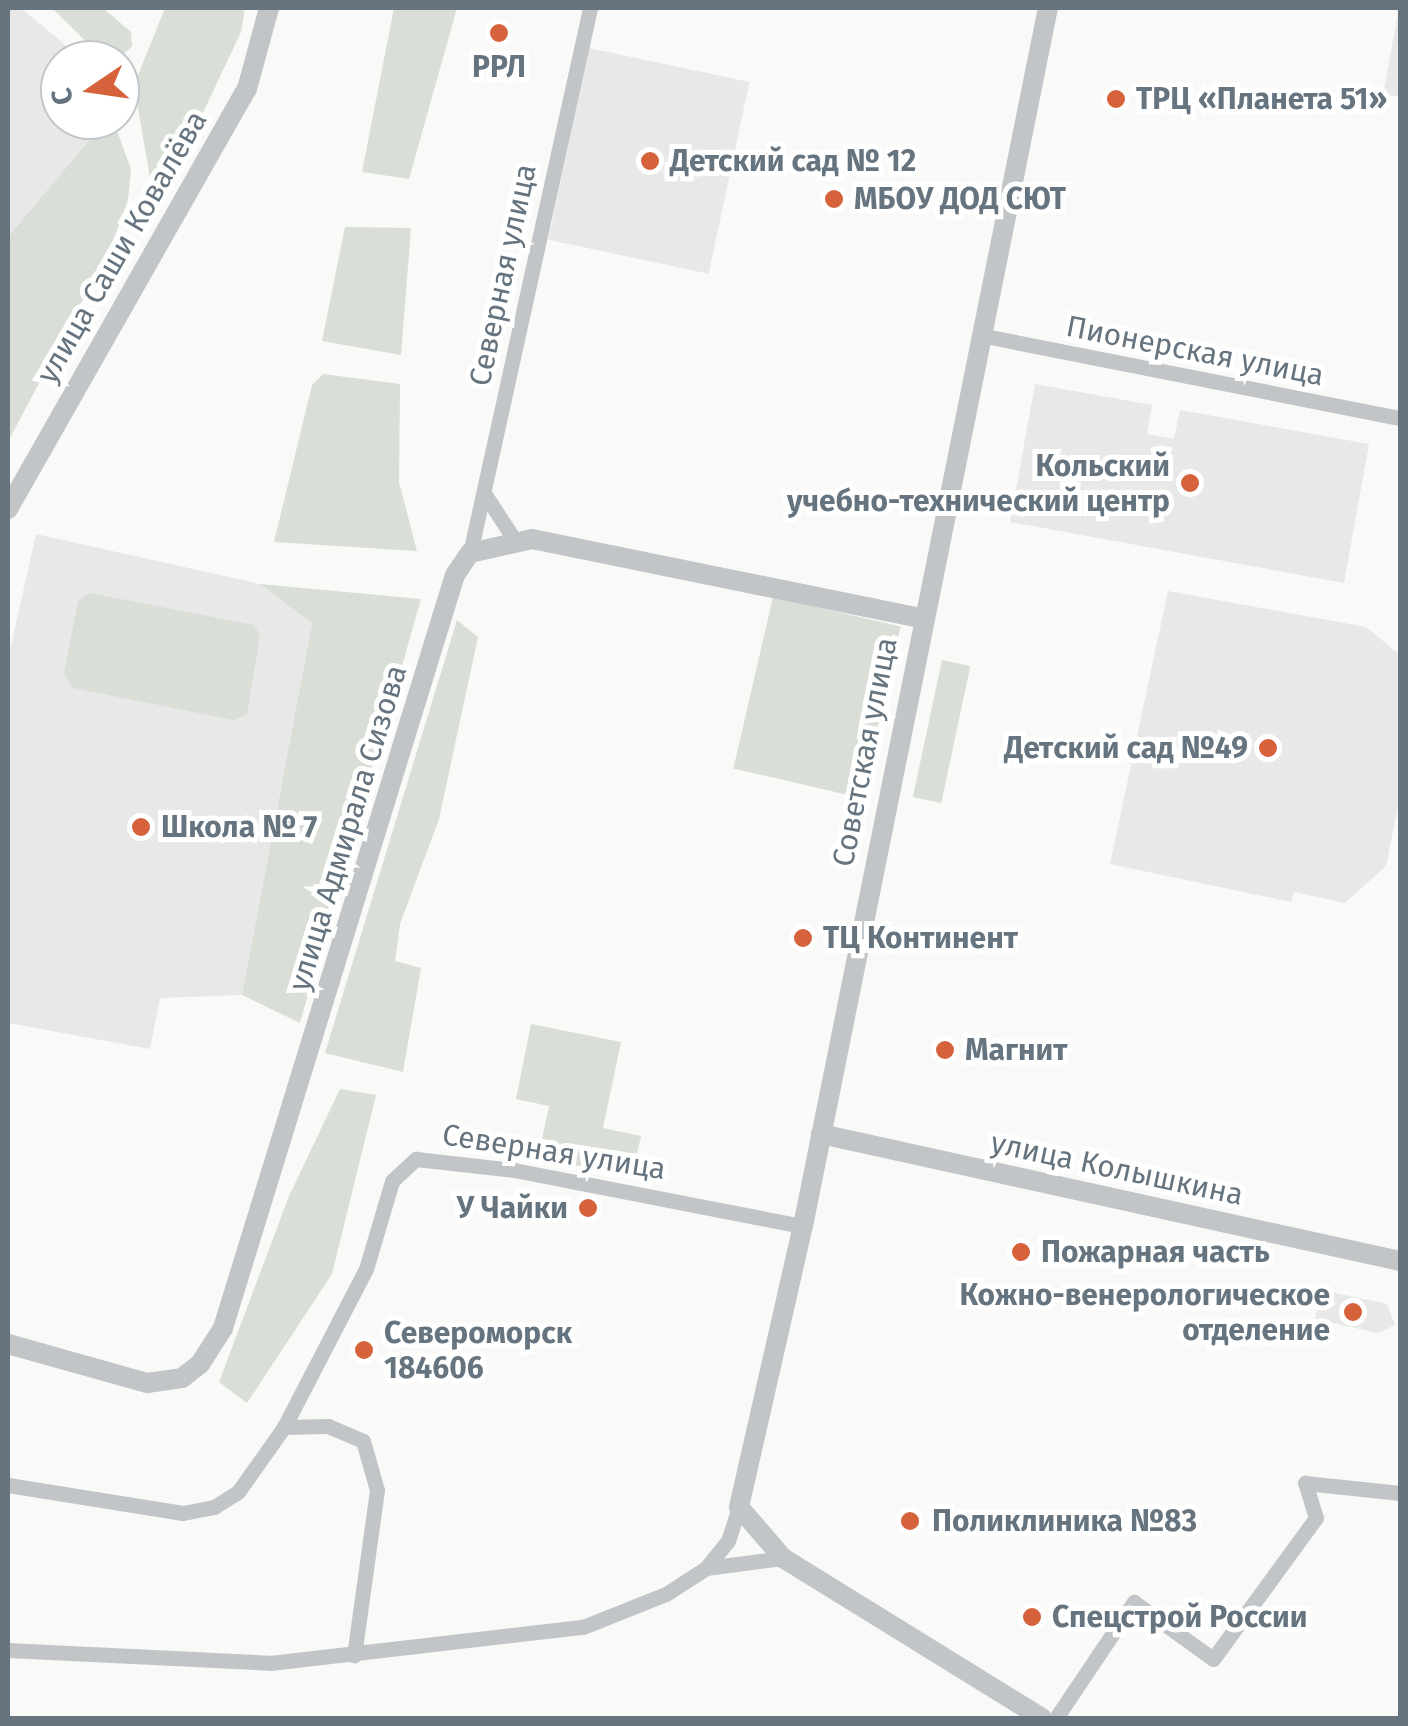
<!DOCTYPE html>
<meta charset="utf-8">
<style>
body{margin:0}
#map{position:relative;width:1408px;height:1726px;overflow:hidden;background:#f9f9f7;font-family:"Fira Sans",sans-serif}
div>[style]{position:absolute}
[style*='--x']{left:calc(var(--x)*1px);top:calc(var(--y)*1px);width:calc(var(--w)*1px);rotate:calc(var(--a)*1deg)}
.built>*{inset:0;background:#e7e8e7;transform-origin:0 0}
.green>*{inset:0;background:#d9ded7;transform-origin:0 0}
.minor>*{height:15px;margin:-7.5px;padding:0 7.5px;transform-origin:7.5px;border-radius:7.5px;background:#c1c5c8}
.tertiary>*{height:20px;margin:-10px;padding:0 10px;transform-origin:10px;border-radius:10px;background:#c1c5c8}
.dots>*{width:28px;height:28px;translate:-50% -50%;box-sizing:border-box;border:5px solid #fff;border-radius:50%}
span{translate:-50% -50%;white-space:nowrap;text-align:center;line-height:1.15;-webkit-text-stroke:10px #fff;paint-order:stroke}
.poi-label{font-size:30px;color:#66747f;font-weight:700}
.left{translate:0 -50%;text-align:left}
.right{translate:-100% -50%;text-align:right}
.street-label{font-size:30px;color:#66747f}
.frame{position:absolute;inset:0;border:10px solid #66747f;pointer-events:none}
.north{position:absolute;left:40px;top:40px;width:100px;height:100px;box-sizing:border-box;background:#fff;border:2px solid #c2c7cc;border-radius:50%;rotate:257deg;font-size:28px;font-weight:700;line-height:40px;text-align:center;color:#66747f}
.north::after{content:'';display:block;margin:auto;width:35px;height:45px;background:#d5623b;clip-path:polygon(50% 0,100% 100%,50% 72%,0 100%)}
</style>
<div id="map">
<div class="built">
<i style="clip-path:polygon(8px 8px,21px 8px,83px 60px,60px 60px,60px 120px,106px 120px,8px 237px)"></i>
<i style="clip-path:polygon(1399px 8px,1400px 8px,1400px 97px,1383px 94px)"></i>
<i style="left:589px;top:48px;width:164px;height:196px;rotate:12deg"></i>
<i style="clip-path:polygon(1035px 384px,1152px 405px,1147px 434px,1174px 439px,1180px 410px,1369px 444px,1344px 583px,1010px 522px)"></i>
<i style="clip-path:polygon(36px 534px,260px 584px,312px 622px,242px 995px,160px 998px,150px 1049px,8px 1023px,8px 659px)"></i>
<i style="clip-path:polygon(1168px 591px,1366px 627px,1400px 655px,1400px 797px,1386px 866px,1345px 903px,1294px 892px,1291px 902px,1110px 864px)"></i>
<i style="clip-path:polygon(1321px 1290px,1387px 1304px,1395px 1325px,1378px 1333px,1315px 1319px)"></i>
</div>
<div class="green">
<i style="clip-path:polygon(52px 8px,103px 8px,131px 32px,132px 46px,118px 60px,105px 60px)"></i>
<i style="clip-path:polygon(165px 8px,245px 8px,241px 32px,149px 227px,150px 178px,134px 85px)"></i>
<i style="clip-path:polygon(394px 8px,457px 8px,409px 179px,362px 172px)"></i>
<i style="clip-path:polygon(106px 120px,113px 120px,131px 169px,128px 200px,112px 244px,8px 442px,8px 237px)"></i>
<i style="clip-path:polygon(345px 227px,411px 228px,401px 355px,322px 341px)"></i>
<i style="clip-path:polygon(323px 374px,400px 384px,399px 482px,417px 551px,274px 542px,312px 385px)"></i>
<i style="clip-path:polygon(260px 584px,421px 599px,300px 1023px,242px 995px,312px 623px)"></i>
<i style="clip-path:polygon(90px 593px,254px 625px,260px 636px,247px 714px,234px 720px,73px 688px,64px 673px,78px 601px)"></i>
<i style="left:773px;top:597px;width:131px;height:176px;rotate:13deg"></i>
<i style="clip-path:polygon(457px 620px,478px 637px,439px 819px,400px 924px,395px 961px,421px 968px,403px 1072px,325px 1053px)"></i>
<i style="left:942px;top:660px;width:29px;height:140px;rotate:12deg"></i>
<i style="clip-path:polygon(531px 1024px,621px 1042px,603px 1128px,641px 1136px,632px 1177px,538px 1158px,549px 1106px,516px 1099px)"></i>
<i style="clip-path:polygon(340px 1089px,376px 1095px,332px 1274px,247px 1403px,219px 1382px,289px 1196px)"></i>
</div>
<div class="minor">
<i style="--x:980;--y:335;--w:428;--a:11.2"></i>
<i style="--x:484;--y:493;--w:55;--a:56.9"></i>
<i style="--x:470;--y:553;--w:558;--a:-77.58"></i>
<i style="--x:284;--y:1427;--w:178;--a:-62.6"></i>
<i style="--x:366;--y:1269;--w:92;--a:-73.5"></i>
<i style="--x:392;--y:1181;--w:33;--a:-43"></i>
<i style="--x:416;--y:1159;--w:99;--a:6.4"></i>
<i style="--x:514;--y:1170;--w:294;--a:11"></i>
<i style="--x:8;--y:1485;--w:177;--a:9.1"></i>
<i style="--x:183;--y:1513;--w:32;--a:-11"></i>
<i style="--x:214;--y:1507;--w:28;--a:-32"></i>
<i style="--x:238;--y:1492;--w:80;--a:-54.7"></i>
<i style="--x:284;--y:1427;--w:44;--a:-1.3"></i>
<i style="--x:328;--y:1426;--w:38;--a:23"></i>
<i style="--x:363;--y:1441;--w:51;--a:74.1"></i>
<i style="--x:377;--y:1490;--w:167;--a:97.9"></i>
<i style="--x:706;--y:1568;--w:78;--a:-7.4"></i>
<i style="--x:8;--y:1650;--w:262;--a:2.8"></i>
<i style="--x:270;--y:1663;--w:315;--a:-6.6"></i>
<i style="--x:583;--y:1627;--w:89;--a:-21.7"></i>
<i style="--x:666;--y:1594;--w:48;--a:-33"></i>
<i style="--x:706;--y:1568;--w:35;--a:-51"></i>
<i style="--x:728;--y:1541;--w:36;--a:-72"></i>
<i style="--x:1056;--y:1718;--w:140;--a:-56.1"></i>
<i style="--x:1134;--y:1602;--w:97;--a:35.8"></i>
<i style="--x:1213;--y:1659;--w:175;--a:-53.9"></i>
<i style="--x:1316;--y:1518;--w:37;--a:-107"></i>
<i style="--x:1305;--y:1483;--w:96;--a:6"></i>
</div>
<div class="tertiary">
<i style="--x:8;--y:509;--w:483;--a:-60.4"></i>
<i style="--x:247;--y:89;--w:84;--a:-74.8"></i>
<i style="--x:821;--y:1134;--w:593;--a:12.37"></i>
<i style="--x:8;--y:1344;--w:144;--a:15.7"></i>
<i style="--x:147;--y:1383;--w:35;--a:-8"></i>
<i style="--x:182;--y:1378;--w:23;--a:-38"></i>
<i style="--x:200;--y:1364;--w:43;--a:-57.4"></i>
<i style="--x:223;--y:1328;--w:788;--a:-72.88"></i>
<i style="--x:455;--y:575;--w:27;--a:-56"></i>
<i style="--x:470;--y:553;--w:64;--a:-12.7"></i>
<i style="--x:532;--y:539;--w:398;--a:11.5"></i>
<i style="--x:1042;--y:1718;--w:304;--a:-148.3"></i>
<i style="--x:783;--y:1558;--w:67;--a:-130.8"></i>
<i style="--x:739;--y:1507;--w:288;--a:-77.2"></i>
<i style="--x:803;--y:1226;--w:1242;--a:-78.63"></i>
</div>
<div class="dots">
<i style="left:499px;top:33px;background:#d5623b"></i>
<i style="left:1116px;top:99px;background:#d5623b"></i>
<i style="left:650px;top:161px;background:#d5623b"></i>
<i style="left:834px;top:199px;background:#d5623b"></i>
<i style="left:1190px;top:483px;background:#d5623b"></i>
<i style="left:1268px;top:748px;background:#d5623b"></i>
<i style="left:141px;top:827px;background:#d5623b"></i>
<i style="left:803px;top:938px;background:#d5623b"></i>
<i style="left:945px;top:1050px;background:#d5623b"></i>
<i style="left:588px;top:1208px;background:#d5623b"></i>
<i style="left:1021px;top:1252px;background:#d5623b"></i>
<i style="left:1353px;top:1312px;background:#d5623b"></i>
<i style="left:364px;top:1350px;background:#d5623b"></i>
<i style="left:910px;top:1521px;background:#d5623b"></i>
<i style="left:1032px;top:1617px;background:#d5623b"></i>
</div>
<div class="poi-label">
<span style="left:499px;top:67px">РРЛ</span>
<span class="left" style="left:1136px;top:99px">ТРЦ «Планета 51»</span>
<span class="left" style="left:670px;top:161px">Детский сад № 12</span>
<span class="left" style="left:854px;top:199px">МБОУ ДОД СЮТ</span>
<span class="right" style="left:1170px;top:483px">Кольский<br>учебно-технический центр</span>
<span class="right" style="left:1248px;top:748px">Детcкий сад №49</span>
<span class="left" style="left:161px;top:827px">Школа № 7</span>
<span class="left" style="left:823px;top:938px">ТЦ Континент</span>
<span class="left" style="left:965px;top:1050px">Магнит</span>
<span class="right" style="left:568px;top:1208px">У Чайки</span>
<span class="left" style="left:1041px;top:1252px">Пожарная часть</span>
<span class="right" style="left:1330px;top:1312px">Кожно-венерологическое<br>отделение</span>
<span class="left" style="left:384px;top:1350px">Североморск<br>184606</span>
<span class="left" style="left:932px;top:1521px">Поликлиника №83</span>
<span class="left" style="left:1052px;top:1617px">Спецстрой России</span>
</div>
<div class="street-label">
<span style="left:122px;top:247px;rotate:-60deg">улица Саши Ковалёва</span>
<span style="left:503px;top:275px;rotate:-78deg">Северная улица</span>
<span style="left:1195px;top:351px;rotate:11deg">Пионерская улица</span>
<span style="left:865px;top:752px;rotate:-79deg">Советская улица</span>
<span style="left:348px;top:828px;rotate:-73deg">улица Адмирала Сизова</span>
<span style="left:554px;top:1152px;rotate:9deg">Северная улица</span>
<span style="left:1117px;top:1169px;rotate:12deg">улица Колышкина</span>
</div>
<div class="frame"></div>
<div class="north">С</div>
</div>
